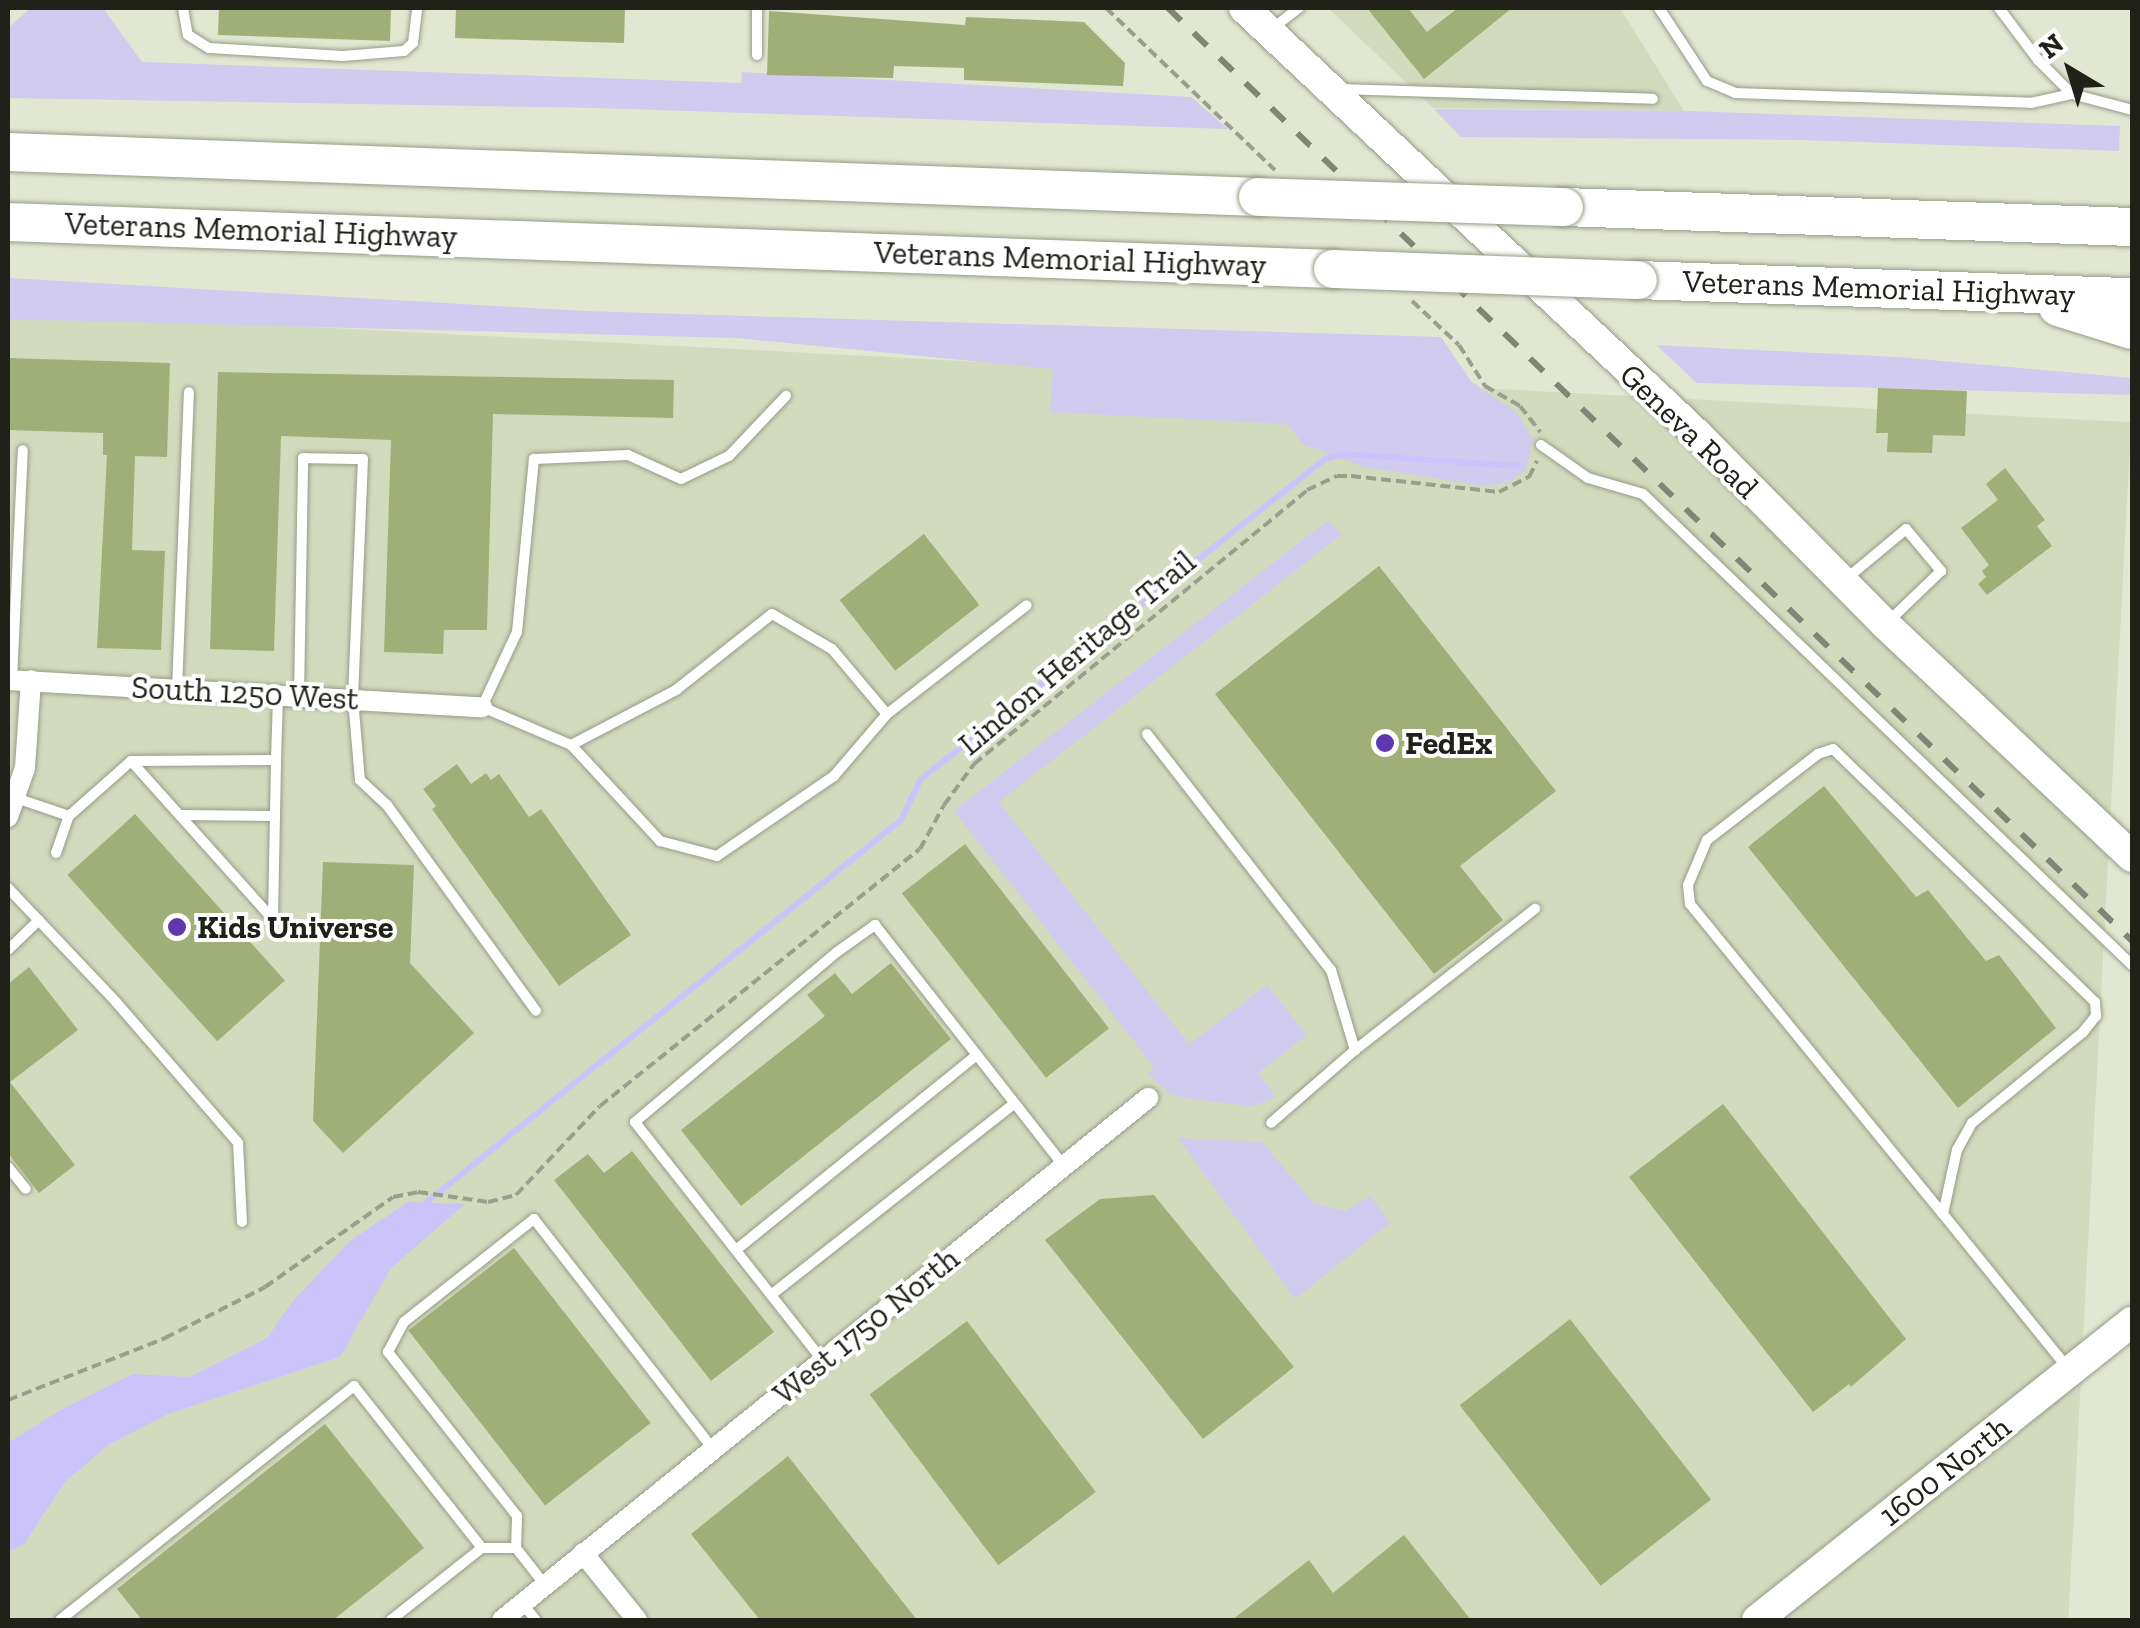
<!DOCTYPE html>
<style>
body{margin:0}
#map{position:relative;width:2140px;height:1628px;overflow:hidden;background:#e1e7d1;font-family:"Zilla Slab",serif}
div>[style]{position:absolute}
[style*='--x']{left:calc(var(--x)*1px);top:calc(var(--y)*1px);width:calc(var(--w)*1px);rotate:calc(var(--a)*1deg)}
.built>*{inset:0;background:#d3dbbe;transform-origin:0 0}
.green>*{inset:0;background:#d1cbef}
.water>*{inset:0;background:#cdc3fb}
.stream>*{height:6px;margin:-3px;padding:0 3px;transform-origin:3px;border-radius:3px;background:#cdc3fb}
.building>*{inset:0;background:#a0af77;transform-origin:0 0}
.path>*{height:4px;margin-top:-2px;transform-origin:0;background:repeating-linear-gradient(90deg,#999e8d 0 10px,transparent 0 15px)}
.roads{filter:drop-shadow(0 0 2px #969c87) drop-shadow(0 0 2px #969c87)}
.lane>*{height:10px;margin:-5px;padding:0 5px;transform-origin:5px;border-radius:5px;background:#fff}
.street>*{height:20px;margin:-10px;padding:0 10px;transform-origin:10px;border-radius:10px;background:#fff}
.secondary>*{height:30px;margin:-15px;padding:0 15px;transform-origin:15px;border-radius:15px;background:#fff}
.highway>*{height:38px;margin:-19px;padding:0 19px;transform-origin:19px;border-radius:19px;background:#fff}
.rail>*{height:6px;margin-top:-3px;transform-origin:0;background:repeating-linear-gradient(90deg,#818576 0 18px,transparent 0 36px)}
.bridges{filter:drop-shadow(0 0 2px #969c87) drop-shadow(0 0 2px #969c87)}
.highway-bridge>*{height:38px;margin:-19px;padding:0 19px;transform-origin:19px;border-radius:19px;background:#fff}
.dots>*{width:28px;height:28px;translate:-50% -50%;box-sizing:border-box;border:5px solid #fff;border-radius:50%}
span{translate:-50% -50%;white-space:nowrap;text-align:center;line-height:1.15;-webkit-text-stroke:8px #fff;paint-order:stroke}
.street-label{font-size:32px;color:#20221a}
.poi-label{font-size:32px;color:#20221a;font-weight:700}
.left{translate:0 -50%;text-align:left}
.frame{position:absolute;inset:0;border:10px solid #20221a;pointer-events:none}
.north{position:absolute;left:2020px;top:20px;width:100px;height:100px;-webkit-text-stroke:8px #fff;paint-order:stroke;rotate:322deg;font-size:28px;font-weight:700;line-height:40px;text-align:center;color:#20221a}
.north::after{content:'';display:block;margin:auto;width:35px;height:45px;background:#20221a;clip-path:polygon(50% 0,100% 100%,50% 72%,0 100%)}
</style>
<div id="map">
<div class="built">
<i style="clip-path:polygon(1328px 8px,1620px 8px,1684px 111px,1433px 108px)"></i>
<i style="left:8px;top:311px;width:2126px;height:1309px;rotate:3deg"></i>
</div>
<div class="green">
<i style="clip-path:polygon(31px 8px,103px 8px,142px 62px,741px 83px,742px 72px,1191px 97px,1228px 129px,596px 108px,8px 98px,8px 28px)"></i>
<i style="clip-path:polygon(1434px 109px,1688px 111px,2120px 126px,2119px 151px,1801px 140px,1461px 137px)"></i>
<i style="clip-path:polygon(8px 278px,584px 311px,1441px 337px,1471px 381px,1517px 413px,1533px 440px,1526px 470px,1509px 482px,1485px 486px,1364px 467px,1303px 444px,1287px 424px,1050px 412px,1053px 369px,736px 338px,8px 319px)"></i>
<i style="clip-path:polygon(1656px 345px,1897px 357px,2132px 378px,2132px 395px,1697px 383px)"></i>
<i style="clip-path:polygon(1327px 521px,1342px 534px,999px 802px,1189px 1044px,1267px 985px,1307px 1035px,1258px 1073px,1276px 1097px,1252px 1106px,1190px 1099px,1171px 1094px,1148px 1074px,1154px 1067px,954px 811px)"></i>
<i style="clip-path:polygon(1178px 1138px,1262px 1142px,1314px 1203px,1345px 1211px,1371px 1196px,1390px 1223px,1295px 1299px)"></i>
</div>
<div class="water">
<i style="clip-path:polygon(408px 1202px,465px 1204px,391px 1268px,340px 1357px,168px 1414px,108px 1445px,65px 1482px,24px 1544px,8px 1552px,8px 1443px,59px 1411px,133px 1374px,189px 1377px,267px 1338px,293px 1301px,350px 1241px)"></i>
</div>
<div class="stream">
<i style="--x:422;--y:1206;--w:615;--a:-38.86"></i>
<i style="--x:901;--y:820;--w:46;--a:-64"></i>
<i style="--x:921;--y:779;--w:515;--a:-38.38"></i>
<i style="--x:1325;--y:459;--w:20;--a:-15"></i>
<i style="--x:1344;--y:454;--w:173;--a:4"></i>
</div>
<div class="building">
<i style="clip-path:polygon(219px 8px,391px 8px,390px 41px,218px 35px)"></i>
<i style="clip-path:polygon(456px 8px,625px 8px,624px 43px,455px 38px)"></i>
<i style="clip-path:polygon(1367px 8px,1408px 8px,1427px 32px,1458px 8px,1512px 8px,1424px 79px)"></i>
<i style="clip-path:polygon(769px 11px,965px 25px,966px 17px,1084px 22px,1125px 63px,1123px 86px,964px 80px,964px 68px,894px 66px,893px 78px,767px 75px)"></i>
<i style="clip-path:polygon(8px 358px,170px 363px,167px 457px,135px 456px,132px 550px,165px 551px,161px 650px,97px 648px,107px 455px,103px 455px,103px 433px,8px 430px)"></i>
<i style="clip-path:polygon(218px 372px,674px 380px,673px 418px,493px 414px,487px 630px,444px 630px,443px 654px,384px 652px,391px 440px,281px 436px,274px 651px,210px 649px)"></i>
<i style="clip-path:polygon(1878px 388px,1967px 391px,1965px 436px,1933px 435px,1932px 453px,1887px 452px,1888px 433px,1876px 433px)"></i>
<i style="clip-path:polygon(2005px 468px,2045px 520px,2037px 526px,2052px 546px,1987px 595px,1978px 584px,1986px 577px,1982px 571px,1989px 565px,1961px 528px,1998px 500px,1986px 484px)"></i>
<i style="left:924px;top:534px;width:90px;height:107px;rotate:52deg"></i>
<i style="clip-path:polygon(1379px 566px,1556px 791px,1460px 866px,1503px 920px,1434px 974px,1215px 694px)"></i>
<i style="clip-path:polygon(457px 764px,471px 784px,486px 773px,491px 780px,499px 774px,529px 817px,541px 809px,631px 935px,559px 986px,432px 809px,436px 806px,423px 789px)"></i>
<i style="clip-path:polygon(1824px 786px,1916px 897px,1928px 890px,1986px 961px,1999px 955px,2056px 1028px,1958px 1108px,1748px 847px)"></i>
<i style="left:135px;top:814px;width:224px;height:91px;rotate:48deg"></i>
<i style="left:965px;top:844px;width:234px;height:80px;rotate:52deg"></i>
<i style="clip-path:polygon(323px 862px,414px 865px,410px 963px,474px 1033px,343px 1153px,313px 1121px)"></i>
<i style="clip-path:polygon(891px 963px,951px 1039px,741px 1206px,681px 1130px,825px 1016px,807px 995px,835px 973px,852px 994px)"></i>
<i style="clip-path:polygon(29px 967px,78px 1030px,10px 1082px,75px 1165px,39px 1193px,8px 1153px,8px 984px)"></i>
<i style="clip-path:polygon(1723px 1104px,1906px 1339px,1851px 1387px,1849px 1384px,1813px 1412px,1629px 1177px)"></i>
<i style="clip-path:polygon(632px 1151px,774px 1332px,711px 1381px,554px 1180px,588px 1154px,604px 1173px)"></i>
<i style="clip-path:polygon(1154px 1195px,1294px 1367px,1203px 1439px,1045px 1240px,1100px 1199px)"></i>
<i style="left:514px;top:1248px;width:222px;height:134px;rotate:52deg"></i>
<i style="left:1570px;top:1319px;width:229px;height:140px;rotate:52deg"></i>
<i style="left:967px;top:1321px;width:214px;height:122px;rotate:53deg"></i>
<i style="clip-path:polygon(325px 1424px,424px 1548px,333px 1620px,142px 1620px,117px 1589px)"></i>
<i style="clip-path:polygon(788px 1456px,917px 1620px,760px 1620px,691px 1534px)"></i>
<i style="clip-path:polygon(1404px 1535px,1471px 1620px,1232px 1620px,1309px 1560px,1333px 1593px)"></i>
</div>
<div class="path">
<i style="--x:1106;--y:8;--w:234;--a:43.8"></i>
<i style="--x:1412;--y:301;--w:64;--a:43.1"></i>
<i style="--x:1459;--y:345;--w:49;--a:57.6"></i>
<i style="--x:1485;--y:386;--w:40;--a:29.7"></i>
<i style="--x:1520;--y:406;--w:33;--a:52"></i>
<i style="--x:8;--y:1400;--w:169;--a:-21.5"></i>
<i style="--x:165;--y:1338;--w:112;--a:-27"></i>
<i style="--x:265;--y:1287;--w:156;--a:-35.1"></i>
<i style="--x:393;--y:1197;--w:25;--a:-11"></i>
<i style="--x:418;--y:1192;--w:71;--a:8.1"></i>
<i style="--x:488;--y:1202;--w:29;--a:-14"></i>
<i style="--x:516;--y:1195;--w:122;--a:-46.7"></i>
<i style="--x:600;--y:1106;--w:410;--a:-38.8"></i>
<i style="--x:920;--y:849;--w:50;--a:-61.4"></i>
<i style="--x:944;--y:805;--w:51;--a:-53.8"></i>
<i style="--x:974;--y:764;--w:431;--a:-39.4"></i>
<i style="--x:1307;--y:490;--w:33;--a:-25"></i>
<i style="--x:1337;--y:476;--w:14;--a:0"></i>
<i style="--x:1351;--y:476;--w:149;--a:6.2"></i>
<i style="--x:1499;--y:492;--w:34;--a:-27"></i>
<i style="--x:1529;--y:477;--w:18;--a:-63"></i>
</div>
<div class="roads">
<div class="lane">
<i style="--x:183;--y:8;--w:27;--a:80"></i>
<i style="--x:188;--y:35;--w:25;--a:32"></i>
<i style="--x:209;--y:48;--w:134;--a:3.4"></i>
<i style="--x:343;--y:56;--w:61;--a:-4.7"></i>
<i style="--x:404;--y:51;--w:12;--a:-42"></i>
<i style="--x:413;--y:43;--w:35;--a:-83"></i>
<i style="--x:757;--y:8;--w:47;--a:90"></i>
<i style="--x:1659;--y:8;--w:87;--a:56.7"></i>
<i style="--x:1707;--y:81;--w:30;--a:23"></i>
<i style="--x:1735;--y:93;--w:296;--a:1.9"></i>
<i style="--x:2031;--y:103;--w:42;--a:-12.4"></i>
<i style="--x:1999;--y:8;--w:65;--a:53.1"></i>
<i style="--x:2038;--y:60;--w:48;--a:45"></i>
<i style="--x:2072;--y:94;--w:62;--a:14.9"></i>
<i style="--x:1273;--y:28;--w:33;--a:-38"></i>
<i style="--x:1339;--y:89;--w:314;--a:1.8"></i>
<i style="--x:1541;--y:445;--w:57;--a:35.1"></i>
<i style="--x:1588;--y:478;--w:57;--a:16.2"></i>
<i style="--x:1643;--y:494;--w:679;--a:43.93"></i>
<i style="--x:1846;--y:579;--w:78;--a:-39.8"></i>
<i style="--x:1906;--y:529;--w:55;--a:50.2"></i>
<i style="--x:1941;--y:571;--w:76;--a:136.1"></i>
<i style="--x:12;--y:680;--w:230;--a:-87.3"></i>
<i style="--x:177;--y:689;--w:297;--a:-87.7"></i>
<i style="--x:299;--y:696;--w:238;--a:-89"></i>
<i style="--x:303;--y:458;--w:60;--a:1"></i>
<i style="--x:363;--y:459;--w:240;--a:92.4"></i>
<i style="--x:353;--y:699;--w:81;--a:85.1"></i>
<i style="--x:360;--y:780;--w:37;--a:43"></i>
<i style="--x:387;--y:805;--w:254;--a:54.1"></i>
<i style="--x:887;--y:714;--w:177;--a:-37.9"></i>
<i style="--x:1147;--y:734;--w:299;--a:52.1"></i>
<i style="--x:1331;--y:970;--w:84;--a:73.3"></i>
<i style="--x:1355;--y:1050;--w:111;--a:139"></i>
<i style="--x:571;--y:745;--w:119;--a:-27.6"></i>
<i style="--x:676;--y:690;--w:122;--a:-38.4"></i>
<i style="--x:772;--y:614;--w:69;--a:30.3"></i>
<i style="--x:832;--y:649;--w:85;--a:49.8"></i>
<i style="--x:887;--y:714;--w:82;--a:130.5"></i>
<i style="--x:834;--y:776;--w:142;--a:145.6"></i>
<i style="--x:717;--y:856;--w:59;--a:-165.3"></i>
<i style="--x:660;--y:841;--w:131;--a:-132.8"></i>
<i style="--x:571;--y:745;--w:97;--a:-156.9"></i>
<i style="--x:482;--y:707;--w:83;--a:-65"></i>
<i style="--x:517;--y:632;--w:174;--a:-84.4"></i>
<i style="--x:534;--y:459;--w:94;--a:-2.4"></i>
<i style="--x:628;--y:455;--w:58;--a:24.4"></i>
<i style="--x:681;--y:479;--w:53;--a:-25.6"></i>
<i style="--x:729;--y:456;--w:83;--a:-46.5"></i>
<i style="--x:131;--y:761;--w:212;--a:48.1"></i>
<i style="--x:273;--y:919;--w:159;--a:-88.9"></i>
<i style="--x:16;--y:798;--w:56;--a:18.8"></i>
<i style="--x:69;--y:816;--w:83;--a:-41.6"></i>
<i style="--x:131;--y:761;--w:145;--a:-0.4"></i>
<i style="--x:276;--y:760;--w:64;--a:-88.2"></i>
<i style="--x:180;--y:815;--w:95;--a:0.6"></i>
<i style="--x:56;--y:853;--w:39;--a:-71"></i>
<i style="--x:8;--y:888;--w:157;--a:46.5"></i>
<i style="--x:116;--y:1002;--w:186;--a:49.1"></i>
<i style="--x:238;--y:1143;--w:79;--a:87.1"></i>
<i style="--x:8;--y:950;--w:43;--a:-44.1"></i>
<i style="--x:1355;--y:1050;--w:229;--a:-38.1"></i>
<i style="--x:8;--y:1167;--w:28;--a:51"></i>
<i style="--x:1943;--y:1214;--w:66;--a:-77.7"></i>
<i style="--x:1957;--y:1150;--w:31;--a:-61"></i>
<i style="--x:1972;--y:1123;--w:144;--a:-39.3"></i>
<i style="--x:2083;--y:1032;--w:21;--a:-51"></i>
<i style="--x:2096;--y:1016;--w:14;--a:-94"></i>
<i style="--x:2095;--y:1002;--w:364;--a:-136"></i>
<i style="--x:1833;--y:749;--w:16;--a:162"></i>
<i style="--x:1818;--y:754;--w:140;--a:142.2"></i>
<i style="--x:1707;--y:840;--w:49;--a:112.9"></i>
<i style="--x:1688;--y:885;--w:19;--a:84"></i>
<i style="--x:1690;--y:904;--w:400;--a:50.8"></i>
<i style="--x:1943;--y:1214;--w:197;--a:51"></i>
<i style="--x:736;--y:1250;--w:310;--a:-39"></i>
<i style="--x:771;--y:1295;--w:310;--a:-38.2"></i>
<i style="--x:823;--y:1361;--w:304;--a:-128.2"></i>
<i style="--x:635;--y:1122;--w:264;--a:-40.1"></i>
<i style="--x:837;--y:952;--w:47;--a:-35.4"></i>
<i style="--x:875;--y:925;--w:306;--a:51.9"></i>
<i style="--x:545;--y:1585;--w:47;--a:-128.1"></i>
<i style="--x:516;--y:1548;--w:32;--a:-88"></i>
<i style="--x:517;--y:1516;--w:209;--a:-128.2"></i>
<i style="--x:388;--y:1352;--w:34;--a:-62"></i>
<i style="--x:404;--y:1322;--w:166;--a:-38.4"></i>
<i style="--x:534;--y:1219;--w:291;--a:52.1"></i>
<i style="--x:522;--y:1603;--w:22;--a:51"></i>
<i style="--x:60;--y:1620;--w:376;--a:-38.5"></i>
<i style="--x:354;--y:1386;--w:206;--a:51.7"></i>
<i style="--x:482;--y:1548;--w:34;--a:0"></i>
<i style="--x:391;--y:1620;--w:116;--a:-38.4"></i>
</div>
<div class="street">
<i style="--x:8;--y:680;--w:475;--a:3.3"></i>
<i style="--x:8;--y:817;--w:52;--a:-70.9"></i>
<i style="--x:25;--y:768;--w:88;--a:-86.1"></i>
<i style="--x:583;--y:1553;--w:86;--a:51.1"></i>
<i style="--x:502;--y:1620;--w:831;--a:-38.94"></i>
</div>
<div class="secondary">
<i style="--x:1244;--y:8;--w:622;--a:43.24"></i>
<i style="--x:1697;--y:434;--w:267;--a:45.3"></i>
<i style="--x:1885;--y:624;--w:340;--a:43.3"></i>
<i style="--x:1757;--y:1620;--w:479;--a:-38.5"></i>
</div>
<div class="highway">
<i style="--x:8;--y:152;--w:1251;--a:2.06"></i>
<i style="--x:1564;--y:207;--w:568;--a:2.02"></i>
<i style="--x:8;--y:222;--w:1326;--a:2.03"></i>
<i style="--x:1638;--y:280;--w:494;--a:2"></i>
<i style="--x:2058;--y:307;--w:77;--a:17.3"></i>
</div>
</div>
<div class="rail">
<i style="--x:1168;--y:8;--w:1342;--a:44.06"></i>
</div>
<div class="bridges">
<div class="highway-bridge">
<i style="--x:1258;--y:197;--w:306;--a:1.9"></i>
<i style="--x:1333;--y:269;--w:305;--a:2.1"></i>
</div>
</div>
<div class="dots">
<i style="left:1385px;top:743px;background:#5f38b0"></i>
<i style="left:177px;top:927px;background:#5f38b0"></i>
</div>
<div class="street-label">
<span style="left:261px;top:230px;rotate:2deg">Veterans Memorial Highway</span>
<span style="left:1070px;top:259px;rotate:2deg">Veterans Memorial Highway</span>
<span style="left:1879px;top:288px;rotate:2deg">Veterans Memorial Highway</span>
<span style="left:1689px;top:431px;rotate:44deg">Geneva Road</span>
<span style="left:1077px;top:653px;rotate:-40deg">Lindon Heritage Trail</span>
<span style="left:245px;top:693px;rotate:3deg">South 1250 West</span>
<span style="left:866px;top:1326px;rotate:-39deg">West 1750 North</span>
<span style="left:1945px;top:1471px;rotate:-38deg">1600 North</span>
</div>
<div class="poi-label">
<span class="left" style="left:1405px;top:743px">FedEx</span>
<span class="left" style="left:197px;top:927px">Kids Universe</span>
</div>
<div class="frame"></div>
<div class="north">N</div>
</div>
